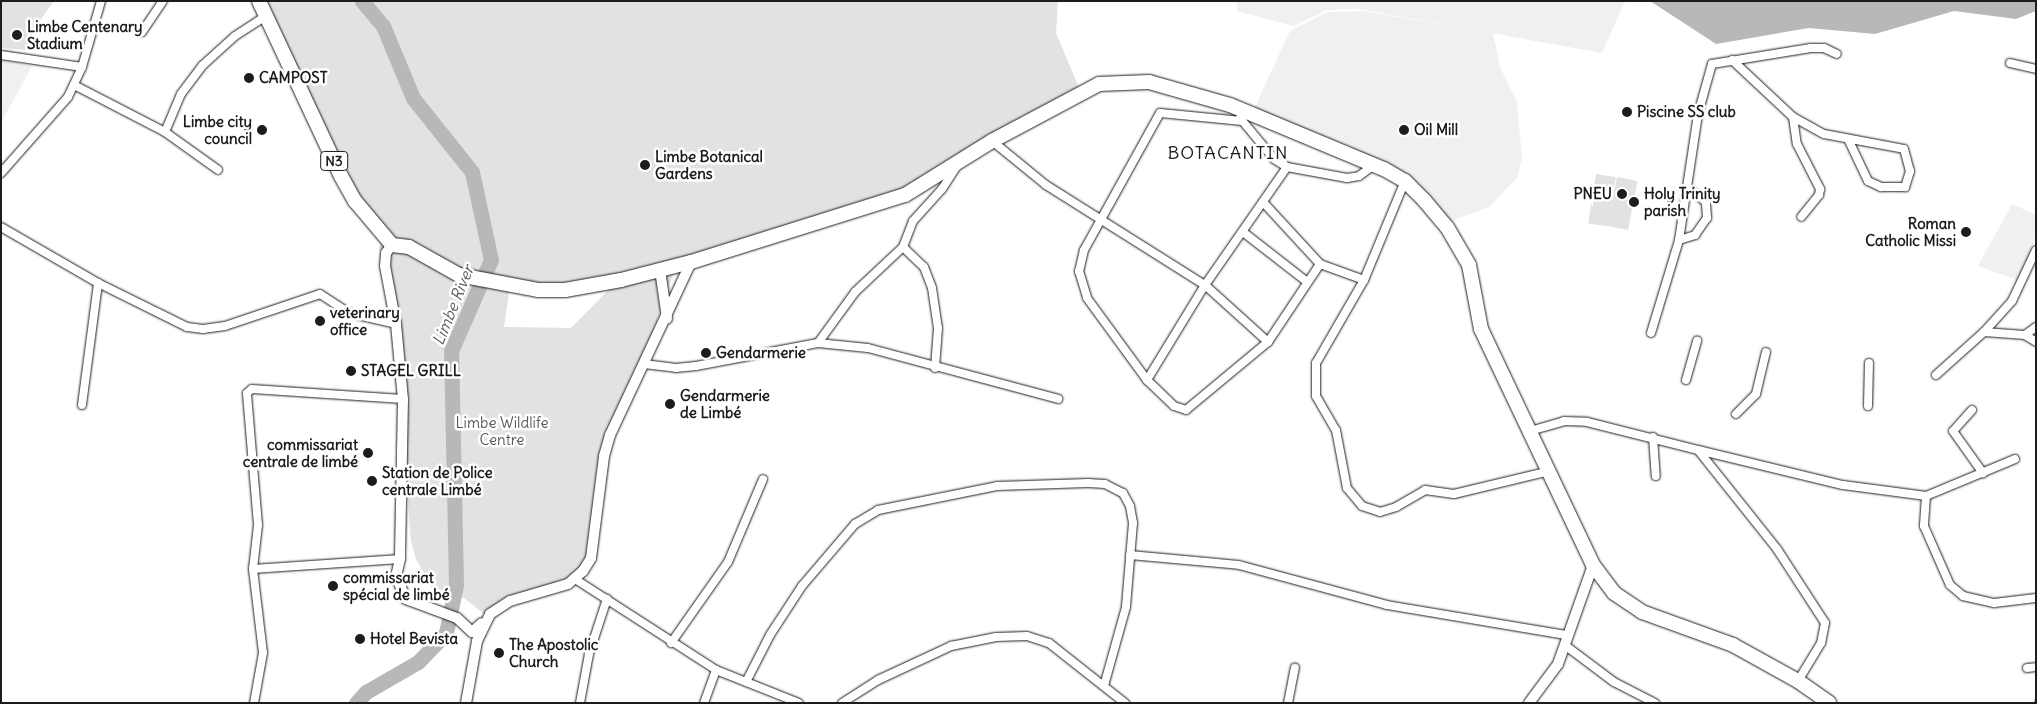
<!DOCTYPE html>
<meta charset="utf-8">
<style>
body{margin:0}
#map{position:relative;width:2037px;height:704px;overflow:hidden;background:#fff;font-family:Delius,sans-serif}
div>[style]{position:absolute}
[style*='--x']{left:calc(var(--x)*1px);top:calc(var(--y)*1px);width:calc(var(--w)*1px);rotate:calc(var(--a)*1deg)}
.built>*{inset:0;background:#f0f0f0}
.green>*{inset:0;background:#e2e2e2;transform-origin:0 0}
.water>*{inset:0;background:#b8b8b8}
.stream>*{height:2.5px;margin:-1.25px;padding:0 1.25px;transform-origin:1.25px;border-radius:1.25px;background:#b8b8b8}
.river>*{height:15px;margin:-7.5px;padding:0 7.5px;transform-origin:7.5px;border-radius:7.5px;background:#b8b8b8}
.roads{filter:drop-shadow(0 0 1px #1c1c1c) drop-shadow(0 0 1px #1c1c1c)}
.street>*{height:8px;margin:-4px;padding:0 4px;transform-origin:4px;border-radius:4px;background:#fff}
.secondary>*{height:10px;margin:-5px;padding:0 5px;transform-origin:5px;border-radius:5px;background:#fff}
.highway>*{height:14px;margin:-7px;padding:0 7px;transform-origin:7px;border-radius:7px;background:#fff}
.dots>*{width:14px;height:14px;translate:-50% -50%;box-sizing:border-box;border:2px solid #fff;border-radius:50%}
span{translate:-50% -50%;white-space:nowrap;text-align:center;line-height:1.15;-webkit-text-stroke:5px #fff;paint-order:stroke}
.shield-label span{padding:1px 4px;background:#fff;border:1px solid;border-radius:4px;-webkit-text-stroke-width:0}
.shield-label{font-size:14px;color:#1c1c1c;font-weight:700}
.poi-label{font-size:15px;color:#1c1c1c;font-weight:700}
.left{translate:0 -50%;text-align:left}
.right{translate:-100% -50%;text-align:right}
.park-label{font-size:15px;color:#575757}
.water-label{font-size:16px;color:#5a5a5a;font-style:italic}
.quarter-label{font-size:18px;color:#1c1c1c;letter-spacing:1px}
.frame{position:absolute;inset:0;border:2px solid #1c1c1c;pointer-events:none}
</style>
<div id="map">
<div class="built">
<i style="clip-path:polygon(1237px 1px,1625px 1px,1602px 53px,1358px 9px,1327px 10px,1294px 26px,1237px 11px)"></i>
<i style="clip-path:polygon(1363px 11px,1493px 33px,1500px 67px,1517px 102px,1522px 158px,1517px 178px,1489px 207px,1446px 223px,1426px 199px,1254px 109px,1290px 31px,1327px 12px)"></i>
<i style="clip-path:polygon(1px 60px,32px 66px,1px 123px)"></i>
<i style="clip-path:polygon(2012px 204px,2036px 215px,2036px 235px,2020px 281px,1978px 266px)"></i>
</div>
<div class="green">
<i style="clip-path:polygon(1px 1px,54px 1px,38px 23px,28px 50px,1px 48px)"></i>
<i style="clip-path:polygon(evenodd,261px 1px,1058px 1px,1056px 33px,1080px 90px,902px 195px,676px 266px,643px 361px,604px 442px,590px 557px,574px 578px,484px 614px,464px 598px,434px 592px,416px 559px,411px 541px,392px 314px,379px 246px,389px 231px,357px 197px,261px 1px,620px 278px,571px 328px,504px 327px,510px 285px,553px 291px,620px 278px)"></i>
<i style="left:1596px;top:174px;width:20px;height:50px;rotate:9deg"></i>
<i style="left:1617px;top:177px;width:21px;height:50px;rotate:11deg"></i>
</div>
<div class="water">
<i style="clip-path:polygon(1650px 1px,2036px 1px,2036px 11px,2016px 19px,1954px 11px,1875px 34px,1809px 28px,1716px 44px)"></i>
</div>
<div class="stream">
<i style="--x:2034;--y:703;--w:5;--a:-68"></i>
</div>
<div class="river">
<i style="--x:356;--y:703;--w:15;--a:-48"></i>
<i style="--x:366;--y:692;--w:60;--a:-30"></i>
<i style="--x:418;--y:662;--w:40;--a:-46"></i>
<i style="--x:446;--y:633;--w:49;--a:-78.2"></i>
<i style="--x:456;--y:585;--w:234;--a:-91.2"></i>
<i style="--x:451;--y:351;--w:99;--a:-66.3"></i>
<i style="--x:491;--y:260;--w:90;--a:-102.2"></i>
<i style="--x:472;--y:172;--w:95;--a:-128.6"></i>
<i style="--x:413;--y:98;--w:78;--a:-112.6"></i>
<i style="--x:383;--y:26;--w:33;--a:-130"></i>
</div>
<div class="roads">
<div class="street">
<i style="--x:142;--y:32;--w:37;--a:-56"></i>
<i style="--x:1;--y:55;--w:82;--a:8.4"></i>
<i style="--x:1732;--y:60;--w:83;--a:43.1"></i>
<i style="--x:1793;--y:117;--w:35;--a:29"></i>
<i style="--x:1824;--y:134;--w:81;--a:10.6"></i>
<i style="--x:1904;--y:149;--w:23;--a:75"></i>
<i style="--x:1910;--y:171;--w:17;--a:107"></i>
<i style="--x:1905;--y:187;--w:24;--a:180"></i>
<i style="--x:1881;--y:187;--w:14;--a:-155"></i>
<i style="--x:1868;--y:181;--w:44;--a:-115.4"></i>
<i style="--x:2010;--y:63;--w:27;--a:13"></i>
<i style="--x:74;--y:85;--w:102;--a:27.3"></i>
<i style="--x:165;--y:132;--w:65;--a:35.6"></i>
<i style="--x:1793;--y:117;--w:27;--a:82"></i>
<i style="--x:1797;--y:144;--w:51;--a:62.9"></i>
<i style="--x:1820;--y:189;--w:6;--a:99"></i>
<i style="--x:1819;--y:195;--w:28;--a:129"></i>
<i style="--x:1240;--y:118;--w:53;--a:50.3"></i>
<i style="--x:1274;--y:159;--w:15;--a:32"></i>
<i style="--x:1287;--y:167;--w:61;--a:10.4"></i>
<i style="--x:1347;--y:178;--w:12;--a:-9"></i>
<i style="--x:1359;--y:176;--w:19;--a:-36"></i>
<i style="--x:1242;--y:121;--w:82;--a:-174.4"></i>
<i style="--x:1160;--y:113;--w:157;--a:119"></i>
<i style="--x:1084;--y:250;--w:22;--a:103"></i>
<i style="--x:1079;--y:271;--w:28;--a:73"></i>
<i style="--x:1087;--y:298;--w:102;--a:53.8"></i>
<i style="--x:1147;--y:380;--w:37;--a:44"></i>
<i style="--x:1174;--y:406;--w:13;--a:18"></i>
<i style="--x:1186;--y:410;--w:107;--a:-39.7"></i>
<i style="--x:1268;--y:342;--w:94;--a:-56.3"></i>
<i style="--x:1320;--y:264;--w:47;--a:20"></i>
<i style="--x:165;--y:132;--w:41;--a:-67.2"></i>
<i style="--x:181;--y:94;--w:36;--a:-53"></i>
<i style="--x:203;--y:65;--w:43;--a:-42.2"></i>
<i style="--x:235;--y:36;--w:37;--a:-33"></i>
<i style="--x:992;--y:141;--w:70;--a:39.2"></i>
<i style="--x:1046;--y:185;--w:188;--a:32.2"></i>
<i style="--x:1205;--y:285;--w:85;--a:42.1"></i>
<i style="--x:1;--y:173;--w:101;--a:-48.6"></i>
<i style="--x:68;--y:97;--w:33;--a:-65"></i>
<i style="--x:82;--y:67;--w:69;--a:-73.9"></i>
<i style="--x:1405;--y:181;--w:107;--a:112.5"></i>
<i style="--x:1364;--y:280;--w:96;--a:120"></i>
<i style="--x:1316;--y:363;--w:33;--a:90"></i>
<i style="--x:1316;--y:396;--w:39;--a:60"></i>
<i style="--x:1336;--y:430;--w:59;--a:79.3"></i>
<i style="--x:1347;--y:488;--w:23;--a:50"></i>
<i style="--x:1362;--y:506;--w:19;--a:18"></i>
<i style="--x:1380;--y:512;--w:17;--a:-17"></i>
<i style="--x:1396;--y:507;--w:34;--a:-30"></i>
<i style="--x:1425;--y:490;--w:29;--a:8"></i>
<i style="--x:1454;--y:494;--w:99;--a:-13.5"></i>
<i style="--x:1263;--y:202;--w:84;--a:47.4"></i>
<i style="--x:1;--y:227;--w:112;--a:30"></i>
<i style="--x:98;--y:283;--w:99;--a:26.3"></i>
<i style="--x:187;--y:327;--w:16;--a:7"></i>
<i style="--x:203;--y:329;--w:22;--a:-8"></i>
<i style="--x:225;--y:326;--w:100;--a:-18.6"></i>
<i style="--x:320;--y:294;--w:35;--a:33"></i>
<i style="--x:349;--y:313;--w:48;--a:13.2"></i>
<i style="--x:1243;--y:232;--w:80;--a:37.9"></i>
<i style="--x:1679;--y:240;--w:17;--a:-17"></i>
<i style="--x:1695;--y:235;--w:21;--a:-55"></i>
<i style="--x:1707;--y:218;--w:16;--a:-94"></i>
<i style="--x:1706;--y:202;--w:23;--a:-142"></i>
<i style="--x:903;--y:247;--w:29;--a:44"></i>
<i style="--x:924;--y:267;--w:22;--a:69"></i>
<i style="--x:932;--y:288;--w:40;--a:81.5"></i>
<i style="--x:938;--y:328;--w:40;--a:94.3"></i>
<i style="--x:1984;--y:332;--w:41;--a:4.2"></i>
<i style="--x:2025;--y:335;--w:14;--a:-36"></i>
<i style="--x:1651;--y:333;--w:97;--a:-73.2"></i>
<i style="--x:1679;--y:240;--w:127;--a:-81.4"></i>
<i style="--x:1698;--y:114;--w:52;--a:-74.4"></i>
<i style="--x:1712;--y:64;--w:100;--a:-9.2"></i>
<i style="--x:1811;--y:48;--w:13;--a:0"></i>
<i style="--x:1824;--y:48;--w:14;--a:25"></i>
<i style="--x:2025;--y:335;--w:13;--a:32"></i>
<i style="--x:818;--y:343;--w:63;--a:-54"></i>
<i style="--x:855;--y:292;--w:66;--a:-43.2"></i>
<i style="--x:903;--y:247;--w:28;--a:-69"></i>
<i style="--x:913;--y:221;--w:43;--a:-47.8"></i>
<i style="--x:942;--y:189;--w:27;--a:-57"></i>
<i style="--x:644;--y:364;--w:32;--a:7"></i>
<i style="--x:676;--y:368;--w:20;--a:-6"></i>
<i style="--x:696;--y:366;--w:124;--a:-10.7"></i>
<i style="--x:818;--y:343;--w:50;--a:5.7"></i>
<i style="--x:868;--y:348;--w:197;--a:15"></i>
<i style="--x:1936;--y:375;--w:64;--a:-41.9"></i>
<i style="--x:1984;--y:332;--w:42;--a:-47.9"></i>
<i style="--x:2012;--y:301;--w:56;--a:-64.8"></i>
<i style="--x:1147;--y:380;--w:111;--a:-58.6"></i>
<i style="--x:1205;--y:285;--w:144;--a:-55.2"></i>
<i style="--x:1686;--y:380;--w:41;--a:-74.2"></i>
<i style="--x:82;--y:405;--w:123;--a:-82.5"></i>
<i style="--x:1868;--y:406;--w:43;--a:-88.7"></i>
<i style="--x:1972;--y:410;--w:28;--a:132"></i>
<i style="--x:1953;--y:431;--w:52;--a:54.5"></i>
<i style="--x:1736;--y:414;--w:28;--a:-45"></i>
<i style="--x:1756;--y:394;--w:43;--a:-76.6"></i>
<i style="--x:1530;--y:431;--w:35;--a:-16"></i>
<i style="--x:1564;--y:421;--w:23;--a:2"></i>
<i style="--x:1587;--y:422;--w:114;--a:14.2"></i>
<i style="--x:1698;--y:450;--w:127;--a:51.4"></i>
<i style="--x:1777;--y:549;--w:88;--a:57"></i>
<i style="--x:1825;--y:623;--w:20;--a:101"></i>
<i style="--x:1821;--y:643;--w:44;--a:121.2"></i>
<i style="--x:1653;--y:437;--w:39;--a:86"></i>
<i style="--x:1698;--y:450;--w:149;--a:13.6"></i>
<i style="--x:1843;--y:485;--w:84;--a:7.5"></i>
<i style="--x:2015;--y:459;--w:96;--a:157.4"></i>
<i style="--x:1926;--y:496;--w:30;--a:94"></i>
<i style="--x:1924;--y:526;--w:64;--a:66.2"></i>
<i style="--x:1950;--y:585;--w:17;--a:40"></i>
<i style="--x:1963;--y:596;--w:32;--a:13"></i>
<i style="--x:1994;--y:603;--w:42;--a:-6.8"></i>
<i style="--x:1130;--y:555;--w:109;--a:5.2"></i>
<i style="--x:1239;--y:565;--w:153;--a:15.1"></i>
<i style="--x:1387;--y:605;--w:182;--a:9.5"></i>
<i style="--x:253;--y:569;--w:44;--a:-83.5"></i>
<i style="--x:258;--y:525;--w:132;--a:-94.8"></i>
<i style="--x:247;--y:393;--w:6;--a:-39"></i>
<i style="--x:252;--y:389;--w:151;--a:3.8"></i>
<i style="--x:575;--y:579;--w:168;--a:32.8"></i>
<i style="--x:716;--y:670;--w:89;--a:21.7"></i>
<i style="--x:671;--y:643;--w:99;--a:-54.9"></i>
<i style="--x:728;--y:562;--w:90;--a:-67.1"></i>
<i style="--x:1566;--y:646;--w:60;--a:36.9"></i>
<i style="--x:1614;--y:682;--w:46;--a:27.1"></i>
<i style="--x:2027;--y:668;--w:9;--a:-6"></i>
<i style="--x:746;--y:682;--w:53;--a:-62.9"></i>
<i style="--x:770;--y:635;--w:59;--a:-56.9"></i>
<i style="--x:802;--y:586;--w:82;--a:-49.5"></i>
<i style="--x:855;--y:524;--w:27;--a:-31"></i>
<i style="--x:878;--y:510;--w:121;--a:-11.4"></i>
<i style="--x:997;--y:486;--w:91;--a:-1.9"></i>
<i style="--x:1088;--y:483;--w:17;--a:3"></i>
<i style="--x:1105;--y:484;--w:20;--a:27"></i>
<i style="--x:1123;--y:493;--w:15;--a:62"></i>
<i style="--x:1130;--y:506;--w:17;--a:80"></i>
<i style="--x:1133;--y:523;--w:84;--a:94.8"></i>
<i style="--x:1126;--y:607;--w:82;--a:105.6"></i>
<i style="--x:254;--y:703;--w:51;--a:-79.8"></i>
<i style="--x:263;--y:653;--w:85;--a:-96.8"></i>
<i style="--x:253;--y:569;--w:147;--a:-3.9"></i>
<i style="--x:580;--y:703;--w:50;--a:-79.6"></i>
<i style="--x:589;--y:654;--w:58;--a:-71.9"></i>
<i style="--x:704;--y:703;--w:35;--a:-70"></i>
<i style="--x:842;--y:703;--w:43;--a:-32.6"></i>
<i style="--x:878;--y:680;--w:81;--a:-25"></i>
<i style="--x:951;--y:646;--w:46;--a:-11.3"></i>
<i style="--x:996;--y:637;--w:31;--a:-2"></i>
<i style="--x:1027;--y:636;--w:23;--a:18"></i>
<i style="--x:1049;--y:643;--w:97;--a:38.3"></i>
<i style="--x:1288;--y:703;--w:36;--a:-79"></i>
</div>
<div class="secondary">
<i style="--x:392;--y:245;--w:10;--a:127"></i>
<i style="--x:386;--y:253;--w:13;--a:94"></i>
<i style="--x:385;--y:266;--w:59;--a:79.3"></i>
<i style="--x:396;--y:324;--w:75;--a:84.7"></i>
<i style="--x:403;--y:399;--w:160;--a:91.1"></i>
<i style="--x:400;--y:559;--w:17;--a:103"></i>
<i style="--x:396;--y:576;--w:25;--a:67"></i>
<i style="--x:406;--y:599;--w:54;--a:20.4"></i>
<i style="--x:457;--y:618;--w:21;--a:43"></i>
<i style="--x:472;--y:632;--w:13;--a:-42"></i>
<i style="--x:660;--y:270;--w:49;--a:81.7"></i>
<i style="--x:466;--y:703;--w:63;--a:-79.9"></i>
<i style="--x:477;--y:641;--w:30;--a:-64"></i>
<i style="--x:490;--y:614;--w:24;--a:-33"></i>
<i style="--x:510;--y:601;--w:60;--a:-16.3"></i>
<i style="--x:568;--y:584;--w:20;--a:-41"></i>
<i style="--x:583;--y:571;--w:15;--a:-58"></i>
<i style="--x:591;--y:558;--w:103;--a:-82.7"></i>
<i style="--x:604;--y:456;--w:22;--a:-74"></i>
<i style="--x:610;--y:435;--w:191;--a:-64.9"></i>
<i style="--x:1529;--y:703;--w:49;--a:-53.4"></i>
<i style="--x:1558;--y:664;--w:105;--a:-70.5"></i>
</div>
<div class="highway">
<i style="--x:259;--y:1;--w:193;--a:64.9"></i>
<i style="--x:341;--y:176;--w:29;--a:61"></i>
<i style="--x:355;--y:201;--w:57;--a:49.9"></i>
<i style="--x:392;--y:245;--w:17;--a:7"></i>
<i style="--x:409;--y:247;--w:57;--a:29.2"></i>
<i style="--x:459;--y:275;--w:80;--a:10.8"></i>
<i style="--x:538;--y:290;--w:27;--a:0"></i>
<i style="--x:565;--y:290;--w:57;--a:-10.1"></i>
<i style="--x:621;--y:280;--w:72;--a:-14.4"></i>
<i style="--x:691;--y:262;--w:224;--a:-17.4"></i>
<i style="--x:905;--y:195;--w:102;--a:-31.8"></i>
<i style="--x:992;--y:141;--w:121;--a:-28"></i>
<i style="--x:1099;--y:84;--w:50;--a:-2.3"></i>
<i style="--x:1149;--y:82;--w:84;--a:15.9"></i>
<i style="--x:1230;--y:105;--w:167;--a:22.6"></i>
<i style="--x:1384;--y:169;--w:24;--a:30"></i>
<i style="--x:1405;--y:181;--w:27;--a:45"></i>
<i style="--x:1424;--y:200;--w:35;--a:50"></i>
<i style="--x:1447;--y:227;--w:44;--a:59.9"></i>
<i style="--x:1469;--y:265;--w:65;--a:79.4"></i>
<i style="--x:1481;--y:329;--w:261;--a:64.6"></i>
<i style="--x:1593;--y:565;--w:35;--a:53"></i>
<i style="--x:1614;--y:593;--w:34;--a:34"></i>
<i style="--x:1642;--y:612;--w:97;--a:19.9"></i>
<i style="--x:1733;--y:645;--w:74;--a:29"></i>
<i style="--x:1798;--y:681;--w:38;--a:35"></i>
</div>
</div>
<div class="dots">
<i style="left:17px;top:35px;background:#1c1c1c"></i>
<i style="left:249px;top:78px;background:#1c1c1c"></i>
<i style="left:1627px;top:112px;background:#1c1c1c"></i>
<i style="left:262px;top:130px;background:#1c1c1c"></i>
<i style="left:1404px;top:130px;background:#1c1c1c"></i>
<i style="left:645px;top:165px;background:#1c1c1c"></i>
<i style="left:1622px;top:194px;background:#1c1c1c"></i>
<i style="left:1634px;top:202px;background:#1c1c1c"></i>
<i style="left:1966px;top:232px;background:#1c1c1c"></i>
<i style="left:320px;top:321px;background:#1c1c1c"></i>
<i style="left:706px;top:353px;background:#1c1c1c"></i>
<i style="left:351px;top:371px;background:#1c1c1c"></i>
<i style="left:670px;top:404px;background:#1c1c1c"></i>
<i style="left:368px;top:453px;background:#1c1c1c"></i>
<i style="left:372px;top:481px;background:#1c1c1c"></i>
<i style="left:333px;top:586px;background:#1c1c1c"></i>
<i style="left:360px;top:639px;background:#1c1c1c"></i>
<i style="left:499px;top:653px;background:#1c1c1c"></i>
</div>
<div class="shield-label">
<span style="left:334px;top:161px">N3</span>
</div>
<div class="poi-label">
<span class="left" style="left:27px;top:35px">Limbe Centenary<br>Stadium</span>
<span class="left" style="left:259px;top:78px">CAMPOST</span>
<span class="left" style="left:1637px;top:112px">Piscine SS club</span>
<span class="right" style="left:252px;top:130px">Limbe city<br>council</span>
<span class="left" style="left:1414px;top:130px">Oil Mill</span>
<span class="left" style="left:655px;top:165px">Limbe Botanical<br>Gardens</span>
<span class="left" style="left:1644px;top:202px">Holy Trinity<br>parish</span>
<span class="right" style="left:1612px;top:194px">PNEU</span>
<span class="right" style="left:1956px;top:232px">Roman<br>Catholic Missi</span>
<span class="left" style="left:330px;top:321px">veterinary<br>office</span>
<span class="left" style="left:716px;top:353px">Gendarmerie</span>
<span class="left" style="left:361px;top:371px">STAGEL GRILL</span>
<span class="left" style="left:680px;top:404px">Gendarmerie<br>de Limbé</span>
<span class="right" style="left:358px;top:453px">commissariat<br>centrale de limbé</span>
<span class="left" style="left:382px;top:481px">Station de Police<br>centrale Limbé</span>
<span class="left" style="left:343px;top:586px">commissariat<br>spécial de limbé</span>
<span class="left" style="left:370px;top:639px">Hotel Bevista</span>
<span class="left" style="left:509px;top:653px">The Apostolic<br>Church</span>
</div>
<div class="park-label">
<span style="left:502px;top:431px">Limbe Wildlife<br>Centre</span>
</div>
<div class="water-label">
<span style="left:453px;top:305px;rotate:-68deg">Limbe River</span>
</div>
<div class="quarter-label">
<span style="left:1228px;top:153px">BOTACANTIN</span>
</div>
<div class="frame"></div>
</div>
